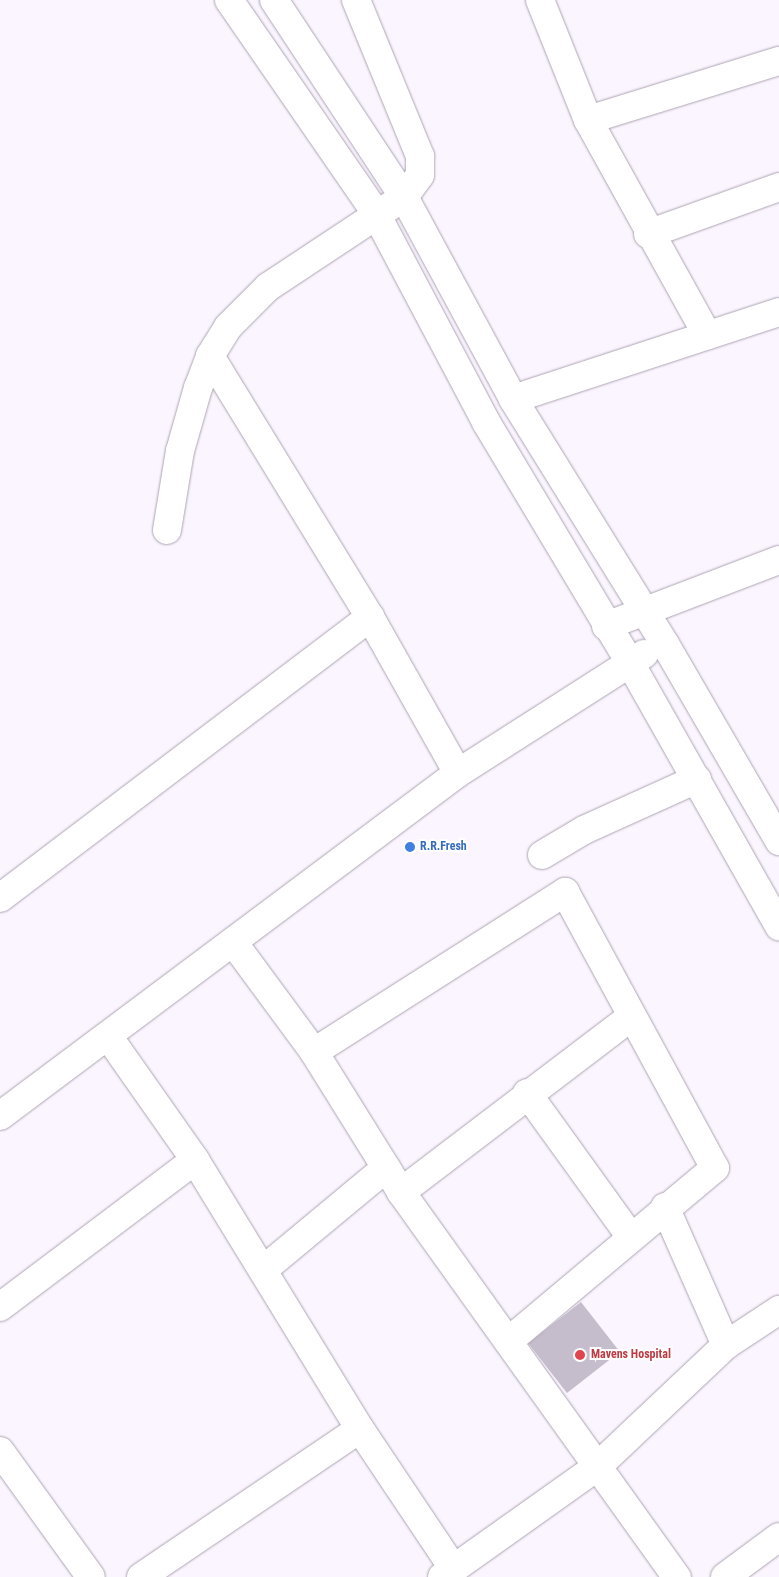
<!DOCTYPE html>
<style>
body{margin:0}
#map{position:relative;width:779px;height:1577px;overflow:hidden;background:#fbf5ff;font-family:"Roboto Condensed",sans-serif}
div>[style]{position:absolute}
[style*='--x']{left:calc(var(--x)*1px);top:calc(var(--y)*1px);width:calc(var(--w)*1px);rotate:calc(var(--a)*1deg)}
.building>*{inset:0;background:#c5bdcc;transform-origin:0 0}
.roads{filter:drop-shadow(0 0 1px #ada4b3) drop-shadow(0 0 1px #ada4b3)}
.minor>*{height:28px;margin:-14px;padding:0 14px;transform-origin:14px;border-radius:14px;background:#fff}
.dots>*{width:14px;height:14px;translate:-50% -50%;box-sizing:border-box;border:2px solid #fff;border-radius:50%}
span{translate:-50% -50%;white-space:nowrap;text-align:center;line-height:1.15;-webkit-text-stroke:4px #fff;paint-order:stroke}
.shop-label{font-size:12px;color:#366cbe;font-weight:700}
.left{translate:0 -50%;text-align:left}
.health-label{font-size:12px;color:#be3a42;font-weight:700}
</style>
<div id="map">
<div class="building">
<i style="left:581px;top:1302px;width:63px;height:67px;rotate:52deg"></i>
</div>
<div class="roads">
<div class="minor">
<i style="--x:229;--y:0;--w:257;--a:55.4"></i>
<i style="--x:375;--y:212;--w:238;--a:62.1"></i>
<i style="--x:486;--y:422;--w:279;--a:59.1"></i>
<i style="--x:629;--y:661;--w:305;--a:60.5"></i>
<i style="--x:274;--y:0;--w:236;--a:56.6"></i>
<i style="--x:404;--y:197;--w:230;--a:61.6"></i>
<i style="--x:513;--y:399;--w:288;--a:58.2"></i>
<i style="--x:665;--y:644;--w:228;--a:59.9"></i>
<i style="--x:540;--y:0;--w:129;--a:68.2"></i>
<i style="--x:588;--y:120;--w:246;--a:61"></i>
<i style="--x:588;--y:120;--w:200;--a:-17.2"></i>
<i style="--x:648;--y:234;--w:139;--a:-19.7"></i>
<i style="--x:210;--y:356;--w:306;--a:58.5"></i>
<i style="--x:370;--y:617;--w:179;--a:60.6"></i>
<i style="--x:513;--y:399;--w:280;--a:-18.1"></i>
<i style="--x:167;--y:530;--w:80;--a:-80.7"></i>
<i style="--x:180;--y:451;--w:66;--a:-74.1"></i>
<i style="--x:198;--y:388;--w:34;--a:-69"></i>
<i style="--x:210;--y:356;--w:34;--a:-58"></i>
<i style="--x:228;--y:327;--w:57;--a:-45"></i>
<i style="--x:268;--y:287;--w:163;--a:-33.5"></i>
<i style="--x:404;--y:197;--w:27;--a:-54"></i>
<i style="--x:420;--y:175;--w:19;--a:-90"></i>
<i style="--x:420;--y:156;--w:169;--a:-112.3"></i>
<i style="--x:606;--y:626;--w:185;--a:-20.9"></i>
<i style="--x:542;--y:855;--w:49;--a:-30.8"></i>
<i style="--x:584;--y:830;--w:124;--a:-24.3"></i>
<i style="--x:0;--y:898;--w:465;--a:-37.2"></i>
<i style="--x:233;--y:942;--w:137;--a:53.6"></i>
<i style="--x:314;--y:1052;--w:165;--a:58.1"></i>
<i style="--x:401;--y:1192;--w:474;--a:54.4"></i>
<i style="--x:108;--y:1036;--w:151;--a:54.9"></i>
<i style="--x:195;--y:1160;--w:316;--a:58.5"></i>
<i style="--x:360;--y:1429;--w:167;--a:56.2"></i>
<i style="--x:314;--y:1052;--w:298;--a:-32.5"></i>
<i style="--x:565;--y:892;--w:314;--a:61.5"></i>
<i style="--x:715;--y:1168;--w:270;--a:140"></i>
<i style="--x:527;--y:1093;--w:178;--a:54.2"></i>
<i style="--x:0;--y:1116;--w:572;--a:-36.83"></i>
<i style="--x:458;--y:773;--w:221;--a:-32.6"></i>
<i style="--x:401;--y:1192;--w:290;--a:-37.3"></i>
<i style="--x:665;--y:1207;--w:151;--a:66.2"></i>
<i style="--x:263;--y:1270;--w:160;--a:-39.7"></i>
<i style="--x:0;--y:1307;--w:244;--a:-37"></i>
<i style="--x:0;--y:1451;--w:155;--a:54.2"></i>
<i style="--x:141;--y:1577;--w:264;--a:-34.1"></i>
<i style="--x:442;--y:1577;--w:191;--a:-35.4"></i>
<i style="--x:598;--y:1466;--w:176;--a:-43.4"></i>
<i style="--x:726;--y:1345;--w:64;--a:-33.4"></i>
<i style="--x:725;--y:1577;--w:67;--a:-36.5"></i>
</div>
</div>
<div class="dots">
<i style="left:410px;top:847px;background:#3f7fe0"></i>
<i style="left:580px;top:1355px;background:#e0444e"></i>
</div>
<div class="shop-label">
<span class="left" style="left:420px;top:847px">R.R.Fresh</span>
</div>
<div class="health-label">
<span class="left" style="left:591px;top:1355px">Mavens Hospital</span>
</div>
</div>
